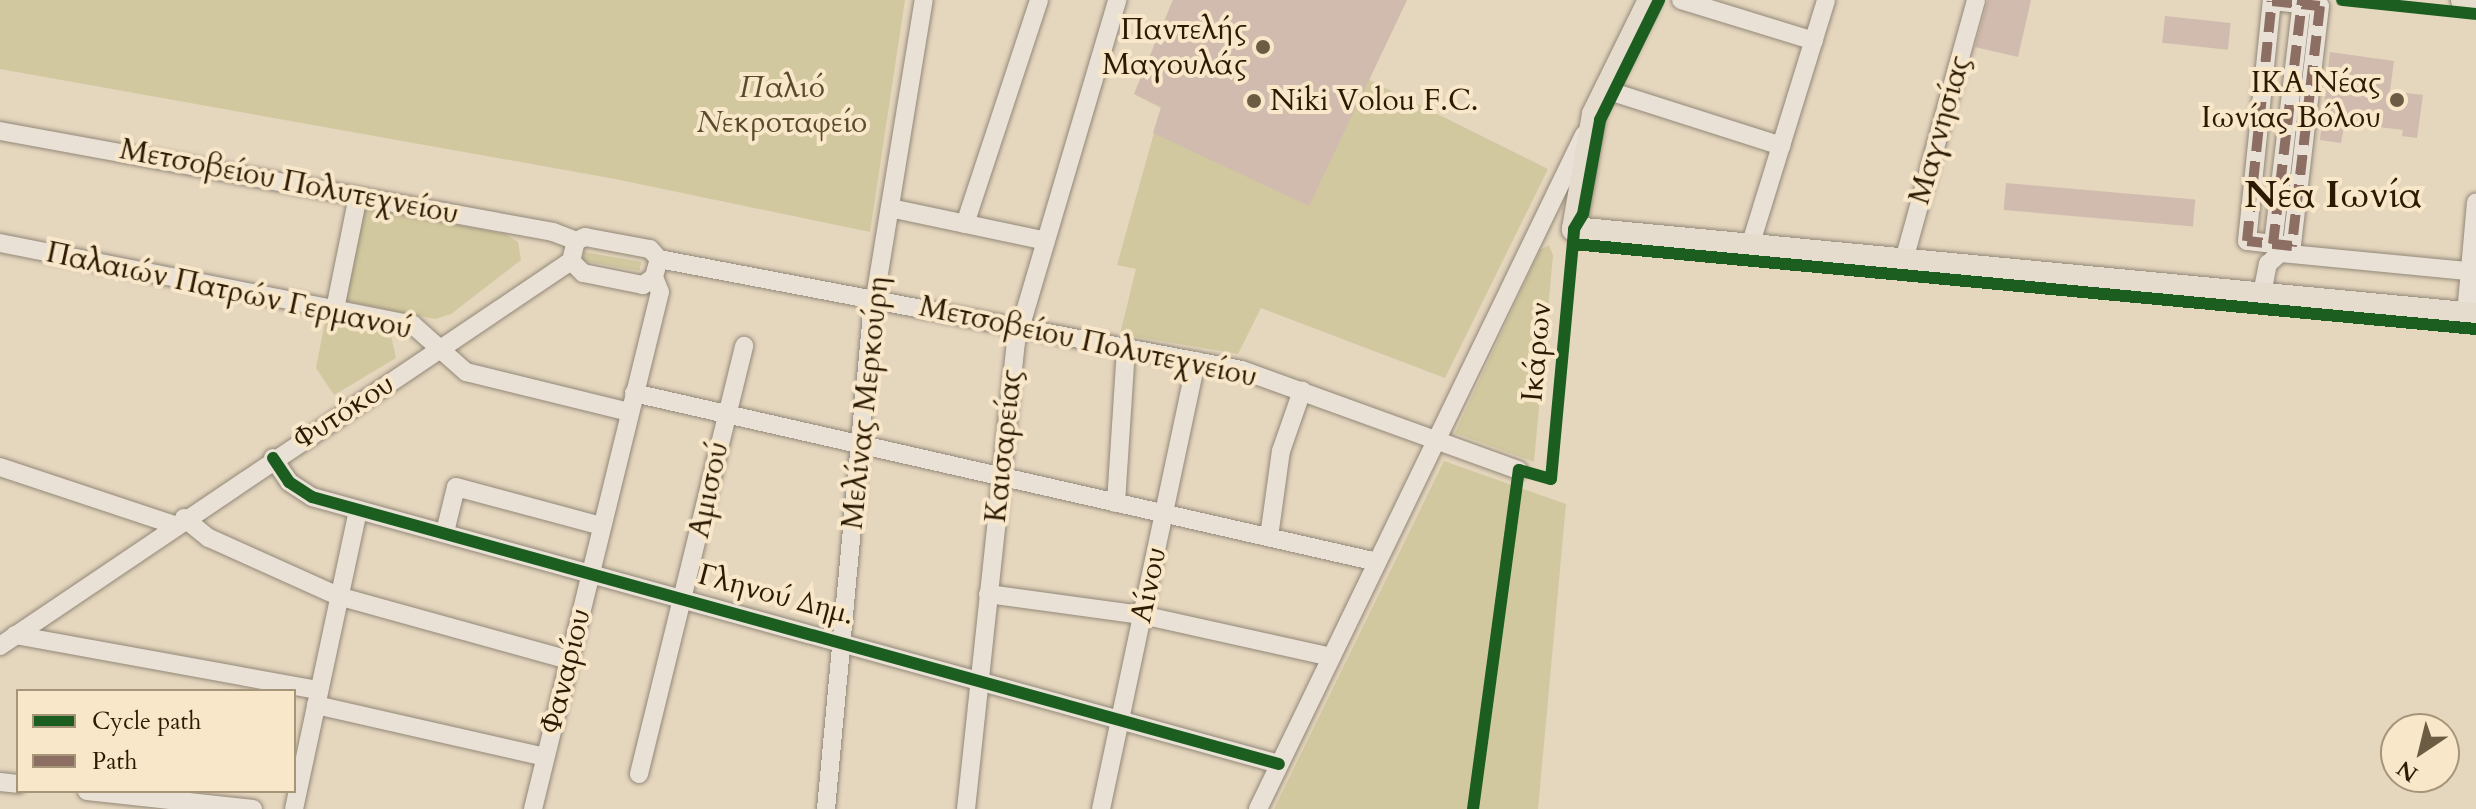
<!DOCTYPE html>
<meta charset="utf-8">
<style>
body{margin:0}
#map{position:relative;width:2476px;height:809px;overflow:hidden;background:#e5d6be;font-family:Cardo,serif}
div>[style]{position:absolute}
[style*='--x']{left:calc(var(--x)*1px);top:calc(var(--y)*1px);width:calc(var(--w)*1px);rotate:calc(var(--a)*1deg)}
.green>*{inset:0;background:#d2c89f;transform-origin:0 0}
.building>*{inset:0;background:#d1bbae;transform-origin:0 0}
.roads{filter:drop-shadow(0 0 2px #928878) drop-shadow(0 0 2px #928878)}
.minor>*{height:18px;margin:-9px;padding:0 9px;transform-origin:9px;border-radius:9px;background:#e9e1d5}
.major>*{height:24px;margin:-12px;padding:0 12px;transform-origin:12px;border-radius:12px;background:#e5dcce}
.quiet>*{height:10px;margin-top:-5px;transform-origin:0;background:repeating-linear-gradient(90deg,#8d6e63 0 20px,transparent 0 30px)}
.cycleway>*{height:12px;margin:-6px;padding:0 6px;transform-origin:6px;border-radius:6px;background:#1b5e20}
.dots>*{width:22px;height:22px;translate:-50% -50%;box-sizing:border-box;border:4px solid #f9e7ca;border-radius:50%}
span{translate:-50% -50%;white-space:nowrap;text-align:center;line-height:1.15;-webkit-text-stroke:8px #f9e7ca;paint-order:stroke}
.poi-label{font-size:30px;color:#2d1a03}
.right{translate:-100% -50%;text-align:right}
.left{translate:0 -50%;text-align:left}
.park-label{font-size:30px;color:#5a4b2a;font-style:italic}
.street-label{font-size:30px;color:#2d1a03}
.district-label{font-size:38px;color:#2d1a03;font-weight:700}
.legend{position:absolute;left:16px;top:689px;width:280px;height:104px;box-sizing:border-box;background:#f9e7ca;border:2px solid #a7957a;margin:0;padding:10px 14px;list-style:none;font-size:24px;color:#2d1a03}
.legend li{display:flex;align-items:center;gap:16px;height:40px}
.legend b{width:40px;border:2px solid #a7957a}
.north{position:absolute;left:2380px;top:713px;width:80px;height:80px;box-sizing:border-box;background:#f9e7ca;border:2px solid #a7957a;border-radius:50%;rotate:215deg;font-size:22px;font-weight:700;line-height:32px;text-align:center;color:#2d1a03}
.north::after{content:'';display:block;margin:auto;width:28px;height:36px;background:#6d5c44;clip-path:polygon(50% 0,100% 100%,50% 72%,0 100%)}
</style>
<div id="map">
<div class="green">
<i style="clip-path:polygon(0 0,905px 0,870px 232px,615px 179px,0 69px)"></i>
<i style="clip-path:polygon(1173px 0,1407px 0,1369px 80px,1548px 169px,1445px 378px,1261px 308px,1238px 354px,1120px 334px,1136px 269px,1117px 265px,1161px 108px,1134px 94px)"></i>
<i style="clip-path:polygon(363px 207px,505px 234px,518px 242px,521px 260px,451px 314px,435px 319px,344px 301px)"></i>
<i style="clip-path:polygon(1549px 245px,1553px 255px,1534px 462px,1455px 433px,1540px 250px)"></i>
<i style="left:584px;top:252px;width:58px;height:9px;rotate:10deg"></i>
<i style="clip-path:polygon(327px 311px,388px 323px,396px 358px,334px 395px,316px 368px)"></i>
<i style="clip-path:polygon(1444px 461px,1566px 504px,1538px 809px,1274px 809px)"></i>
</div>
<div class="building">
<i style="clip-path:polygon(1173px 0,1407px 0,1309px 206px,1153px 133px,1161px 107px,1134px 94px)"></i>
<i style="clip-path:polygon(1988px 0,2031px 0,2018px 57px,1975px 47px)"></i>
<i style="left:2165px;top:16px;width:66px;height:27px;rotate:6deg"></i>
<i style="clip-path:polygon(2330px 52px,2394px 61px,2390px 91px,2423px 95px,2417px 138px,2402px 136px,2403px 130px,2363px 125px,2363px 129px,2344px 127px,2341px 143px,2320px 140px)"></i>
<i style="left:2006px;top:183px;width:190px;height:27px;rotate:5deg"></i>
</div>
<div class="roads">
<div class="minor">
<i style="--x:1681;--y:0;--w:139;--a:17.1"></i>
<i style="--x:2272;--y:1;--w:48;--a:5.9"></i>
<i style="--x:2320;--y:6;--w:242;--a:96.7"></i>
<i style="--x:2292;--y:246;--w:45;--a:-173.7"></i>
<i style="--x:2247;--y:241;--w:241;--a:-84.1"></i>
<i style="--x:1606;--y:90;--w:184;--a:17.7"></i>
<i style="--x:0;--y:131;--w:562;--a:10.35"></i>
<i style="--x:553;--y:232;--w:25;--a:21"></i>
<i style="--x:890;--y:208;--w:159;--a:11.9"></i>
<i style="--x:965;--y:224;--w:236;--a:-71.7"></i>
<i style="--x:585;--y:237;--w:66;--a:10.5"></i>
<i style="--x:650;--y:249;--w:13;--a:48"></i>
<i style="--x:659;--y:259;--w:19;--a:106"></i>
<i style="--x:654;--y:277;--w:14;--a:144"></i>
<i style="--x:643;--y:285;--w:61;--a:-168.7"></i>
<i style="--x:583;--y:273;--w:17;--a:-135"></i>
<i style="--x:571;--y:261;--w:21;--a:-76"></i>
<i style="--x:576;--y:241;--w:10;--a:-24"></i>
<i style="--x:0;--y:243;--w:421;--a:11.2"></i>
<i style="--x:413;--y:325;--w:71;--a:41.6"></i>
<i style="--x:466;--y:372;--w:168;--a:13.8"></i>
<i style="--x:2273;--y:244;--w:246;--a:-83.2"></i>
<i style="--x:1750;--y:246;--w:257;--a:-72.8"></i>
<i style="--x:659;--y:259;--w:593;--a:10.78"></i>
<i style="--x:1242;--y:370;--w:294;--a:19.9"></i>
<i style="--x:1904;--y:260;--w:270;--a:-74.5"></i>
<i style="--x:2262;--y:294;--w:31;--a:-79"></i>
<i style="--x:2268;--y:264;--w:16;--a:-43"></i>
<i style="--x:2280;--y:253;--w:197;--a:5.5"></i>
<i style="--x:335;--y:309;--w:115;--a:-78.5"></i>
<i style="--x:2466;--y:314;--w:112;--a:-84.9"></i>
<i style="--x:634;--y:393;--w:762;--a:12.81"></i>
<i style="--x:273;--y:458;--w:29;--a:56"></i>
<i style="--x:289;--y:482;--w:27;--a:33"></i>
<i style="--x:312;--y:497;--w:1003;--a:15.44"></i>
<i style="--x:0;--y:467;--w:183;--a:18.4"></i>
<i style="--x:1116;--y:503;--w:155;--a:-86.3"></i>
<i style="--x:184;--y:518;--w:32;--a:39"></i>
<i style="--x:209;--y:538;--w:141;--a:24.2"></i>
<i style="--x:338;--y:596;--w:240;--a:15.5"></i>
<i style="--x:445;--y:532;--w:46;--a:-76.3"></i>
<i style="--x:456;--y:487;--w:151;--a:15"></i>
<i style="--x:1269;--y:537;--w:87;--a:-82.1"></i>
<i style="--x:1281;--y:451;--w:64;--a:-70.7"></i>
<i style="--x:988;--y:594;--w:155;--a:7.8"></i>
<i style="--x:1142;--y:615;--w:194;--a:12.5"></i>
<i style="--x:15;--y:635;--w:308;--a:10.3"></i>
<i style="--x:0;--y:646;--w:689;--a:-33.99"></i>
<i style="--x:316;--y:705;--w:234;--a:12.8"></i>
<i style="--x:639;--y:774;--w:441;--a:-76.2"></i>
<i style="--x:0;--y:782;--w:18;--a:6"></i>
<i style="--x:87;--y:791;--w:167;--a:6.2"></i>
<i style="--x:294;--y:809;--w:306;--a:-77.9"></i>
<i style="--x:533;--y:809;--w:532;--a:-76.2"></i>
<i style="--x:660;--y:292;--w:16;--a:-112"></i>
<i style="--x:826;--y:809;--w:495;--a:-84.7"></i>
<i style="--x:872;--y:316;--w:320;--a:-80.7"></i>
<i style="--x:966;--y:809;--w:470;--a:-83.9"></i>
<i style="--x:1016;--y:342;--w:357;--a:-73.5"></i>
<i style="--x:1101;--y:809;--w:458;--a:-78"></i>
<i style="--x:1258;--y:809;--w:749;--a:-64.19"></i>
</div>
<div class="major">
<i style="--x:1650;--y:0;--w:127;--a:116.2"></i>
<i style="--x:1594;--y:114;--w:117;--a:99.9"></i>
<i style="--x:1574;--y:229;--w:906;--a:5.45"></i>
<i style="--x:2463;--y:0;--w:13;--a:4"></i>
</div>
</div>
<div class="quiet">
<i style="--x:2272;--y:1;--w:48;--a:5.9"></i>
<i style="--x:2320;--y:6;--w:242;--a:96.7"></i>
<i style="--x:2292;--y:246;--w:45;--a:-173.7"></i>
<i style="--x:2247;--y:241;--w:241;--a:-84.1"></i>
<i style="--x:2273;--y:244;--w:246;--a:-83.2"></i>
</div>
<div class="cycleway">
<i style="--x:2342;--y:0;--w:135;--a:6"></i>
<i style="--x:1573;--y:244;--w:907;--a:5.38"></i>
<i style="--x:273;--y:458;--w:29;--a:56"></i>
<i style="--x:289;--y:482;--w:27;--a:33"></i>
<i style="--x:312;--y:497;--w:1003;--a:15.44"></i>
<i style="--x:1473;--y:809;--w:342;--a:-82.3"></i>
<i style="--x:1519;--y:470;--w:33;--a:16"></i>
<i style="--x:1551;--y:479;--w:251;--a:-84.7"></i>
<i style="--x:1574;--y:229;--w:17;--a:-59"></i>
<i style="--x:1583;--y:214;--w:96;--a:-79.7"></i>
<i style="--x:1600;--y:120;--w:134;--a:-63.8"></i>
</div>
<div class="dots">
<i style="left:1263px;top:47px;background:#6d5c44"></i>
<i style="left:2397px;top:100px;background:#6d5c44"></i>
<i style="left:1254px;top:101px;background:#6d5c44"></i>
</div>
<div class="poi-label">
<span class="right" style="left:1247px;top:47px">Παντελής<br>Μαγουλάς</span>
<span class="right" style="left:2381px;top:100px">ΙΚΑ Νέας<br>Ιωνίας Βόλου</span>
<span class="left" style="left:1270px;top:101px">Niki Volou F.C.</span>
</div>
<div class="park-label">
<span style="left:782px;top:105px">Παλιό<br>Νεκροταφείο</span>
</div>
<div class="street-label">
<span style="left:1940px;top:130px;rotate:-74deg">Μαγνησίας</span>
<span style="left:289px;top:182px;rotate:11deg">Μετσοβείου Πολυτεχνείου</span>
<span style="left:229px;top:291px;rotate:12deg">Παλαιών Πατρών Γερμανού</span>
<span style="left:1088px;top:342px;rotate:12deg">Μετσοβείου Πολυτεχνείου</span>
<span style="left:1537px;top:352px;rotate:-85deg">Ικάρων</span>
<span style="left:866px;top:403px;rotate:-84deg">Μελίνας Μερκούρη</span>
<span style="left:344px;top:412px;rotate:-33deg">Φυτόκου</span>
<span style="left:1004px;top:446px;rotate:-84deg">Καισαρείας</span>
<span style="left:709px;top:490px;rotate:-78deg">Αμισού</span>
<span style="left:1149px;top:585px;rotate:-78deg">Αίνου</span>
<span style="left:776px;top:595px;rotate:15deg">Γληνού Δημ.</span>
<span style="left:566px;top:671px;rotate:-76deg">Φαναρίου</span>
</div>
<div class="district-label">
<span style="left:2333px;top:196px">Νέα Ιωνία</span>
</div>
<ul class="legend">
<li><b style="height:10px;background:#1b5e20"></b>Cycle path</li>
<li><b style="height:10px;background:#8d6e63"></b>Path</li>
</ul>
<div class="north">N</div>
</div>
